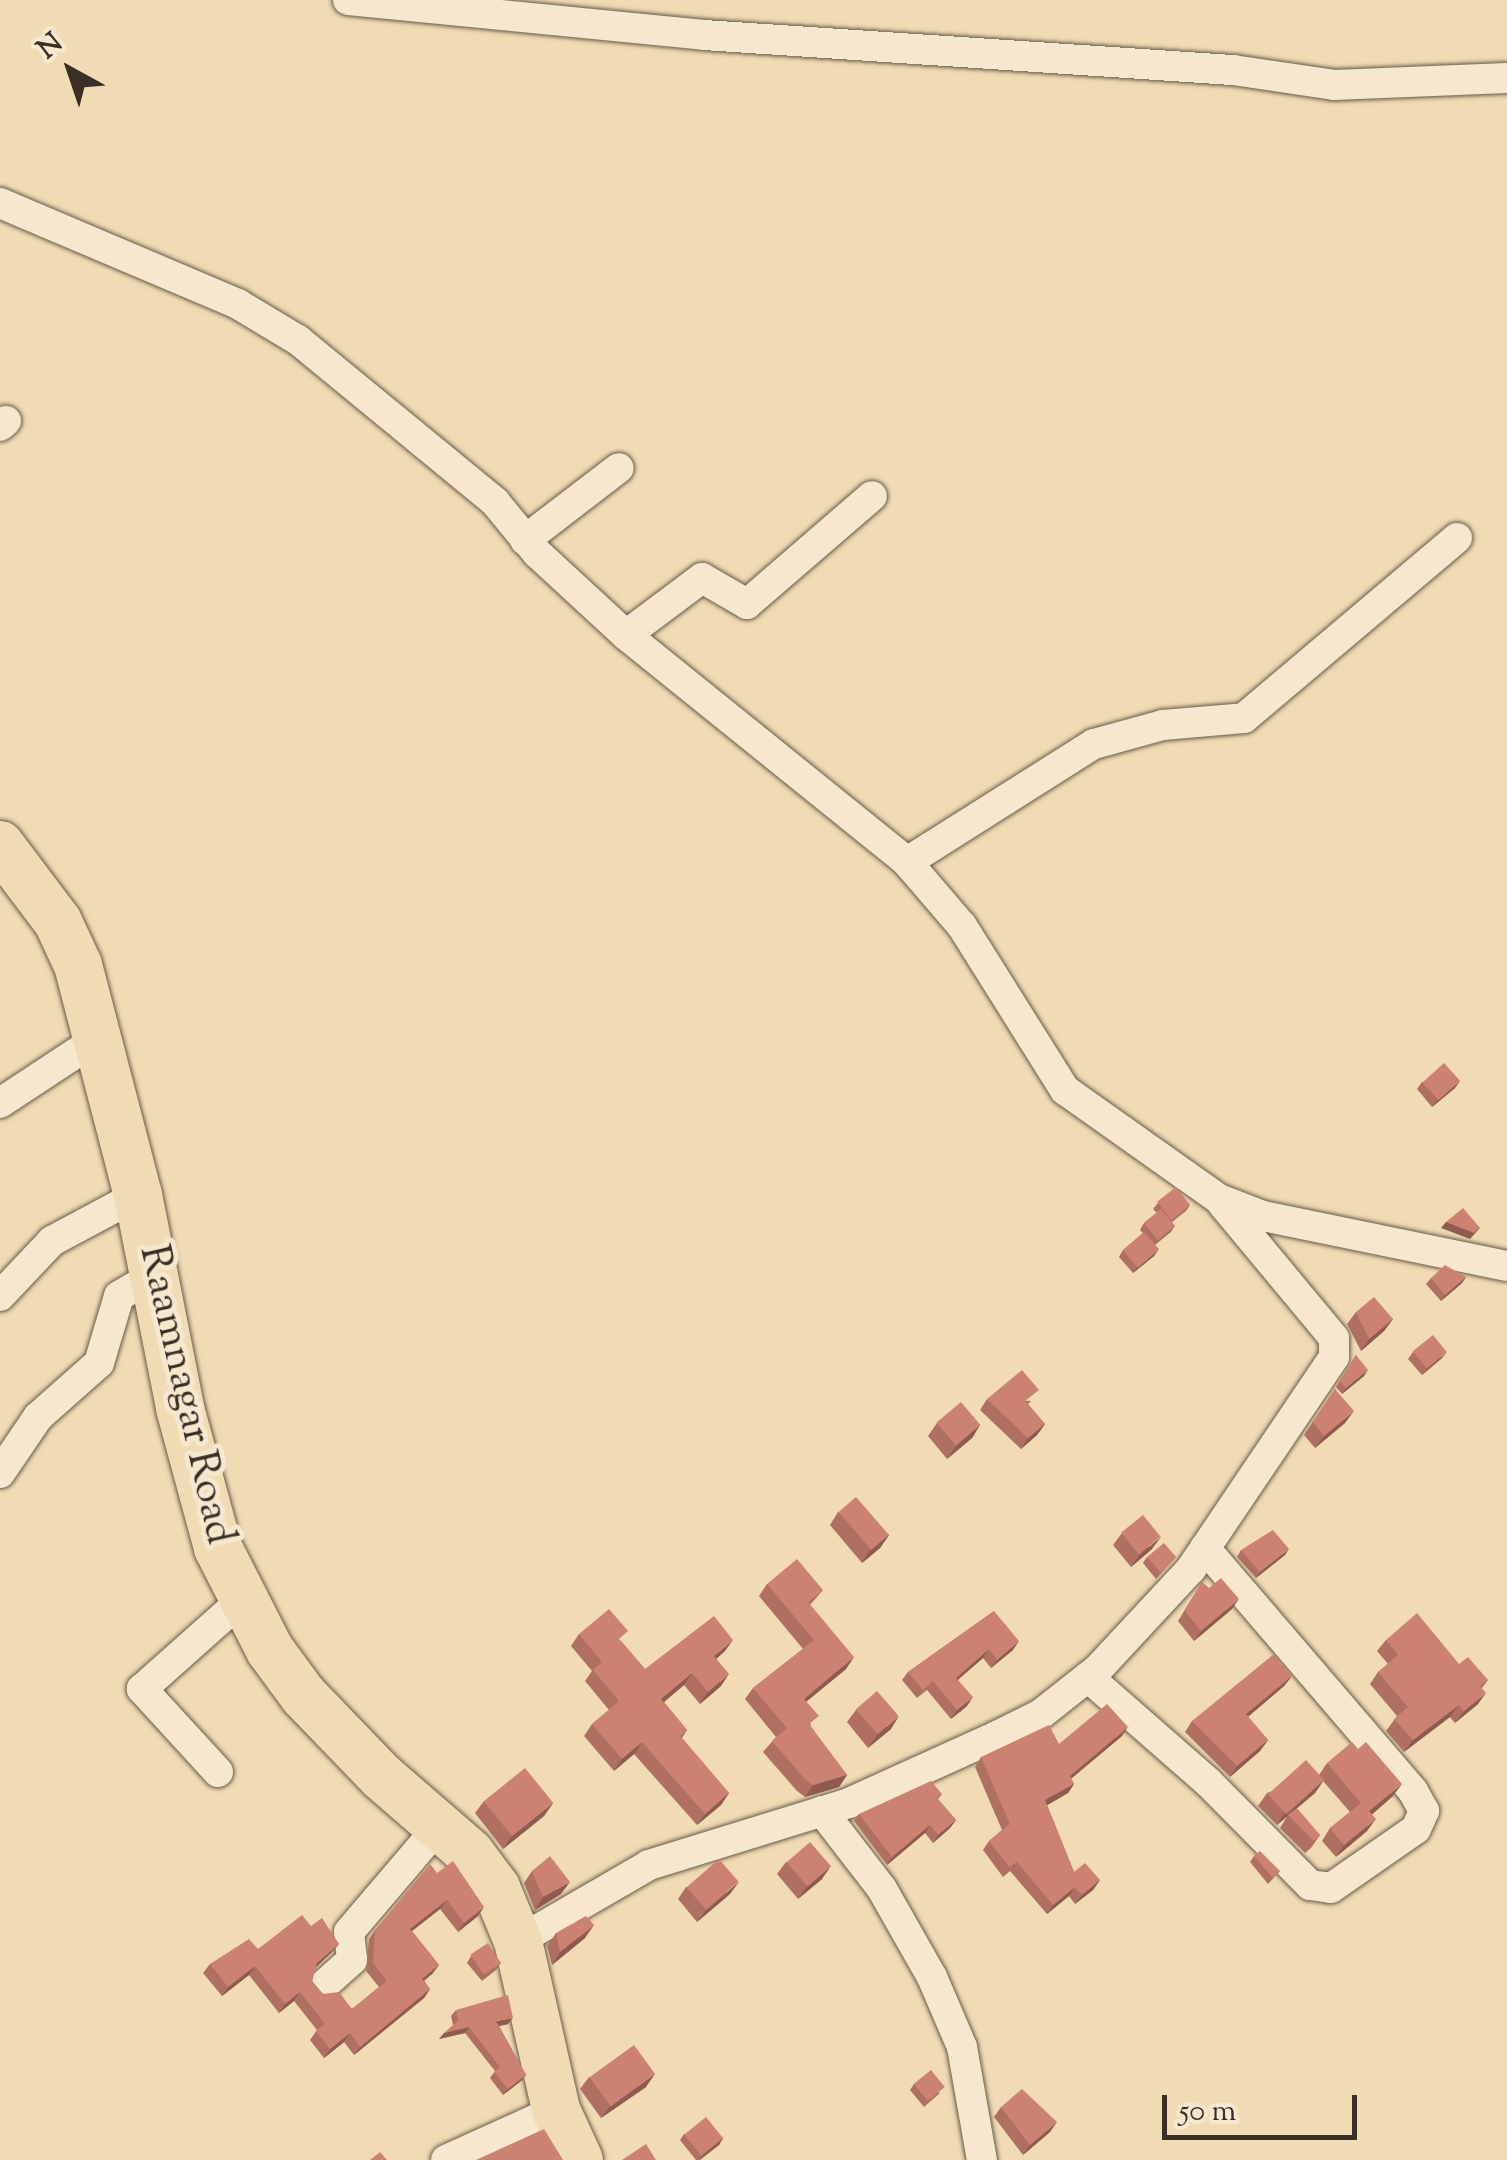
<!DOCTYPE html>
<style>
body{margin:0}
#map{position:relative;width:1507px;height:2160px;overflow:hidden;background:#f0dbb4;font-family:"Sorts Mill Goudy",serif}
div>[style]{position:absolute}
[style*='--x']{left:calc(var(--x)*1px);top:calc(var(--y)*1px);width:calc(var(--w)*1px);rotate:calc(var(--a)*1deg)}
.roads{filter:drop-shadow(0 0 2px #685a49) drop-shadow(0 0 2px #685a49)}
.minor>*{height:30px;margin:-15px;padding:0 15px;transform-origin:15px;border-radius:15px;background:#f5e8ce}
.trunk>*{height:48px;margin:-24px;padding:0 24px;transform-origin:24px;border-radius:24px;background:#f0dbb4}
.wall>*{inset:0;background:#af7062}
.shaded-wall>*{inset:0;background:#8f5b50}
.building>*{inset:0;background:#cc8272;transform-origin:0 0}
span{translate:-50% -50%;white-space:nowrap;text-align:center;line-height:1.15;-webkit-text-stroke:10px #f5e8ce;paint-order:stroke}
.street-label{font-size:42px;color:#3a2f25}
.north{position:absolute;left:20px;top:20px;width:100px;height:100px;-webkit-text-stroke:8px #f5e8ce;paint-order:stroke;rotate:320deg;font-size:28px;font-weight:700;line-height:40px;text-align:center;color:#3a2f25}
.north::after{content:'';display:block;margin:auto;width:35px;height:45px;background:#3a2f25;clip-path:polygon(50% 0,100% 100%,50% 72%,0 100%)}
.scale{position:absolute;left:1162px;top:2095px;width:195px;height:45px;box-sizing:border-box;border:5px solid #3a2f25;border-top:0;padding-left:12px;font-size:30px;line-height:35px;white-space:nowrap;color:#3a2f25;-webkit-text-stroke:8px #f5e8ce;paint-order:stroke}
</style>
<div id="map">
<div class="roads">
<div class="minor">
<i style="--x:348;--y:0;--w:358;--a:5.6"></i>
<i style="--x:704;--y:35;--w:530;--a:3.79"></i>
<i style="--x:1233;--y:70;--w:102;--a:8.4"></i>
<i style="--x:1334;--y:85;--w:173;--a:-2.3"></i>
<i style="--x:0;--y:203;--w:259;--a:23"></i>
<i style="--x:238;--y:304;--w:70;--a:31"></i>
<i style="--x:298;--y:340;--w:255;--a:39.4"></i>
<i style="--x:495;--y:502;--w:66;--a:50.5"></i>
<i style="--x:537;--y:553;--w:121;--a:42.7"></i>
<i style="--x:626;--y:635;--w:361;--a:38.9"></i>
<i style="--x:907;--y:862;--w:84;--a:49.3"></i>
<i style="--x:962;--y:926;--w:194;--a:57.9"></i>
<i style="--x:1065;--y:1090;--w:147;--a:35.3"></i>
<i style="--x:1185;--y:1175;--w:42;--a:35.2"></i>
<i style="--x:1219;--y:1199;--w:47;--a:21.1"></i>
<i style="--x:1263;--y:1216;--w:249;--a:11.6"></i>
<i style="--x:0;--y:426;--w:8;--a:-40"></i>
<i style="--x:525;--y:540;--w:118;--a:-37.5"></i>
<i style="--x:626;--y:635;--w:95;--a:-36.9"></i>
<i style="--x:702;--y:578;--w:52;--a:30"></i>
<i style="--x:747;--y:604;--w:165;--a:-40.8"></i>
<i style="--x:907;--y:862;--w:221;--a:-32.3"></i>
<i style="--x:1094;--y:744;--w:72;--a:-15.4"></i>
<i style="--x:1163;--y:725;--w:81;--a:-4.9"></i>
<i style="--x:1244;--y:718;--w:279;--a:-40.2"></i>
<i style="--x:0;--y:1103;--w:120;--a:-33.4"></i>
<i style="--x:0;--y:1296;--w:76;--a:-46.6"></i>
<i style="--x:52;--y:1241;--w:98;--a:-28.1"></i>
<i style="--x:0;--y:1473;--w:68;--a:-55.8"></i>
<i style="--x:38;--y:1417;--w:81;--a:-41.5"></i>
<i style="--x:99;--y:1363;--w:70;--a:-73.4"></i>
<i style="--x:119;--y:1296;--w:42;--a:-30.3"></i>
<i style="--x:1088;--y:1677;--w:159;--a:41.2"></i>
<i style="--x:1208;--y:1782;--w:145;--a:45.3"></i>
<i style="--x:1310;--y:1885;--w:21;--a:8"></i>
<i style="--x:1331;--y:1888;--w:103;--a:-34.8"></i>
<i style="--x:1416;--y:1829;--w:20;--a:-66"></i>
<i style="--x:1424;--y:1811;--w:23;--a:-119"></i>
<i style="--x:1413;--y:1791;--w:320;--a:-130.6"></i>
<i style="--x:218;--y:1772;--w:113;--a:-132.5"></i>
<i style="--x:142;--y:1689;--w:134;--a:-41.7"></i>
<i style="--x:822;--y:1811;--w:98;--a:52.4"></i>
<i style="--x:882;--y:1889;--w:101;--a:60.4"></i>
<i style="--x:932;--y:1977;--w:76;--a:66.8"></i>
<i style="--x:962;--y:2047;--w:115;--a:80"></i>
<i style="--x:518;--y:1941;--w:151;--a:-30.1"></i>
<i style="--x:649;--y:1865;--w:209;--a:-17.2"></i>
<i style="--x:849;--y:1803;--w:162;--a:-24.4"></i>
<i style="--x:997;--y:1736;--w:49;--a:-26.6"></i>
<i style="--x:1041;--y:1714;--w:73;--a:-38.3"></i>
<i style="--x:1098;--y:1669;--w:137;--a:-47.1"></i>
<i style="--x:1191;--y:1569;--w:256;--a:-56"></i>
<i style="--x:1334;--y:1357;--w:19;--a:-90"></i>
<i style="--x:1334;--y:1338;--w:175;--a:-129.7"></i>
<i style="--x:324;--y:1985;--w:38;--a:-42"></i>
<i style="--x:352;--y:1960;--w:28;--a:-96"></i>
<i style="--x:349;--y:1932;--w:140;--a:-49.6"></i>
<i style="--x:446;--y:2160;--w:121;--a:-24.4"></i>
</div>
<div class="trunk">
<i style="--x:0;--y:845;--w:96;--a:53"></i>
<i style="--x:58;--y:922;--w:47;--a:65.1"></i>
<i style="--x:78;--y:965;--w:238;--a:75.4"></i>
<i style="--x:138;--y:1195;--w:217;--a:78.8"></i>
<i style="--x:180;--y:1408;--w:145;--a:74.8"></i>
<i style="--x:218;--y:1548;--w:114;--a:63"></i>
<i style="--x:270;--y:1650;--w:56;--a:53.7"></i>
<i style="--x:303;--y:1695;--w:112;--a:46.1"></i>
<i style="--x:381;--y:1776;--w:118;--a:40.9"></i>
<i style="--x:470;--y:1853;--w:44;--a:53.4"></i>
<i style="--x:496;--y:1888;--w:57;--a:67.5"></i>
<i style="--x:518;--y:1941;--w:173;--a:77.3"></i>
<i style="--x:556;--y:2110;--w:55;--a:65.3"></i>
</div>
</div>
<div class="wall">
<i style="clip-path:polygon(1422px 1082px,1455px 1088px,1432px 1107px,1417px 1089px)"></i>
<i style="clip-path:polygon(1158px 1203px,1190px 1205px,1186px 1211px,1172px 1222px,1175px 1226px,1171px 1232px,1155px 1245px,1154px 1256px,1133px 1273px,1119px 1257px,1123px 1250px,1143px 1233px,1140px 1230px,1144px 1223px,1157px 1213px,1153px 1209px)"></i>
<i style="clip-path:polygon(1466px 1277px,1462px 1283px,1441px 1301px,1426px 1284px,1431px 1278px)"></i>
<i style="clip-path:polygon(1356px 1312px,1393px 1319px,1384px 1331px,1361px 1351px,1347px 1324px)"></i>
<i style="clip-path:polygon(1413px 1352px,1442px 1358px,1422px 1375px,1408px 1359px)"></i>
<i style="clip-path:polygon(1356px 1355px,1364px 1376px,1342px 1394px,1336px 1387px)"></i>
<i style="clip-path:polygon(1335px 1389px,1345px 1423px,1315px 1448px,1304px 1435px)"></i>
<i style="clip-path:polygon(987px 1399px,1031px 1401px,1028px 1404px,1045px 1424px,1037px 1435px,1021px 1449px,980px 1410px)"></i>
<i style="clip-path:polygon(937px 1423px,980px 1425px,972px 1438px,947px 1459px,928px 1436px)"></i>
<i style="clip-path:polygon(838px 1512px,889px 1535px,880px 1548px,862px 1563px,830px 1525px)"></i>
<i style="clip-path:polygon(1122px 1533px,1152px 1549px,1131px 1567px,1113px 1545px)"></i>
<i style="clip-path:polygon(1241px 1550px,1285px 1555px,1256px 1578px,1237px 1557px)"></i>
<i style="clip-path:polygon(1147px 1557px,1176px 1557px,1156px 1579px,1143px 1563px)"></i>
<i style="clip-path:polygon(1202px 1582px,1232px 1609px,1194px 1641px,1178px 1621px)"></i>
<i style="clip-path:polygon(767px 1584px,823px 1590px,810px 1605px,846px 1669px,806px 1702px,811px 1727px,847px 1775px,839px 1787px,805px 1797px,797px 1791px,763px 1752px,776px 1737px,745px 1699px,753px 1688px,803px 1649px,759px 1596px)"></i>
<i style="clip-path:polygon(994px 1611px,1013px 1650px,991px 1668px,983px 1658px,958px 1680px,967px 1706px,951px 1719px,927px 1690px,917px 1698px,902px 1680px,908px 1672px)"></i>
<i style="clip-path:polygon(579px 1634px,621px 1641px,645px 1669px,725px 1651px,716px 1659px,721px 1686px,700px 1704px,684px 1685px,664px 1702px,687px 1730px,682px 1738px,729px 1793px,721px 1805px,697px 1825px,634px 1754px,614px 1771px,584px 1736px,592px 1724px,609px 1710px,585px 1681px,592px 1671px,571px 1646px)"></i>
<i style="clip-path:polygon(1386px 1640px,1459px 1664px,1488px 1680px,1482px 1688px,1478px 1704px,1455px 1723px,1450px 1717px,1404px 1752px,1386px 1731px,1397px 1716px,1370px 1684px,1378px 1672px,1388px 1664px,1377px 1651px)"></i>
<i style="clip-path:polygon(1292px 1676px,1284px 1686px,1248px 1717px,1268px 1740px,1260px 1751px,1230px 1777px,1185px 1732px,1192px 1721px)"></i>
<i style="clip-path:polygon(856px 1710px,891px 1729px,868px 1748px,847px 1722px)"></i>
<i style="clip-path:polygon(1122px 1736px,1071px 1779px,1074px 1784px,1068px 1793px,1047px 1805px,1074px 1872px,1100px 1880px,1093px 1890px,1075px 1904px,1069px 1896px,1047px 1914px,1010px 1871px,1003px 1877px,983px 1850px,989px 1841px,1002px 1830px,975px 1767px,981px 1757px)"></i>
<i style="clip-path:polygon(1327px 1763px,1393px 1796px,1372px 1814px,1367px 1831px,1336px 1857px,1322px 1841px,1330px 1828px,1350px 1812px,1323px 1781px,1315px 1793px,1277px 1825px,1258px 1806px,1267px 1793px,1319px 1775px)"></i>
<i style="clip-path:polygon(942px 1794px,938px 1799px,956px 1820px,950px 1828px,933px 1843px,925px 1833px,887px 1865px,854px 1821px,859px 1814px)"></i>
<i style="clip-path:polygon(484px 1801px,553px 1803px,544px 1816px,503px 1849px,475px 1813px)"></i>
<i style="clip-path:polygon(1288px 1815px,1320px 1835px,1311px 1848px,1305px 1853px,1280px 1828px)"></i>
<i style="clip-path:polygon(1254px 1856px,1280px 1871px,1268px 1884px,1250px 1862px)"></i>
<i style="clip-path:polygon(786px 1862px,822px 1879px,798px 1899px,777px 1874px)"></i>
<i style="clip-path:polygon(532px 1871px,561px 1894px,535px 1910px,524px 1883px)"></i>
<i style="clip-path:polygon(437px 1873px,478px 1916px,458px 1932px,440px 1909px,412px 1931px,439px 1965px,432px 1974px,424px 1981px,430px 1989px,424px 1998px,354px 2055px,344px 2042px,324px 2058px,310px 2040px,317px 2030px,294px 2001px,279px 2013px,249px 1975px,222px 1996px,203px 1973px,210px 1964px,258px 1949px,311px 1926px,339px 1944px,332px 1952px,316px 1967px,312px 1981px,323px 1994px,352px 2009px,379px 1987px,366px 1971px,369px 1939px,375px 1930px)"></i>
<i style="clip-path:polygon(686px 1887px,730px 1894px,697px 1922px,678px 1899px)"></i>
<i style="clip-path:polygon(556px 1933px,585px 1938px,552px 1965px,547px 1946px)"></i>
<i style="clip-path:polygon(471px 1956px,501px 1963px,496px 1970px,482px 1981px,467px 1963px)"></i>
<i style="clip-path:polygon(456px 2010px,508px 2024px,499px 2026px,526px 2075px,521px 2081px,503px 2095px,490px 2078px,495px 2071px,465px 2033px,439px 2039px,453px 2025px,451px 2016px)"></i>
<i style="clip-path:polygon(589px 2077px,646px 2087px,601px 2118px,580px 2089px)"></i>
<i style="clip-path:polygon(914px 2084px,940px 2093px,924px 2107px,910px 2090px)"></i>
<i style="clip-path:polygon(1001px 2107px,1050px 2132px,1023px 2155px,994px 2117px)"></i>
<i style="clip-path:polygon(684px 2134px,723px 2138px,719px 2145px,700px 2160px,696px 2160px,680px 2140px)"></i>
</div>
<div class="shaded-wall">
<i style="clip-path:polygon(1460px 1081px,1455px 1088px,1432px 1107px,1437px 1100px)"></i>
<i style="clip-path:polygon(1446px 1222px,1480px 1228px,1470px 1239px,1441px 1228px)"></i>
<i style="clip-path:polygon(1159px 1249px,1154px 1256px,1133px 1273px,1137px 1267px)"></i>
<i style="clip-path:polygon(1466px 1277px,1462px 1283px,1441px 1301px,1445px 1295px)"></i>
<i style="clip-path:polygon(1393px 1319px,1384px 1331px,1361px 1351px,1369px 1339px)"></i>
<i style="clip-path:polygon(1447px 1352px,1442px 1358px,1422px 1375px,1427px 1369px)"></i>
<i style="clip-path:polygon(1368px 1370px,1364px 1376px,1342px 1394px,1346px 1388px)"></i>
<i style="clip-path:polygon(1354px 1411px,1345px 1423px,1315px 1448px,1324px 1436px)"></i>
<i style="clip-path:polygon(1045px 1424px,1037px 1435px,1021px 1449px,1028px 1438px)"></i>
<i style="clip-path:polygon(980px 1425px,972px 1438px,947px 1459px,956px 1446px)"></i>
<i style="clip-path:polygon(889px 1535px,880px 1548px,862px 1563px,870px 1550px)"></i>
<i style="clip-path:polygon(1161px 1537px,1152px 1549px,1131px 1567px,1140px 1554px)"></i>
<i style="clip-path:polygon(1289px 1549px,1285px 1555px,1256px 1578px,1260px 1572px)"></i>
<i style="clip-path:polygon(1239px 1599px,1232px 1609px,1194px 1641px,1201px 1631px)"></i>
<i style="clip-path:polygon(733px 1640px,725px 1651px,706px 1668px,714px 1656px)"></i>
<i style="clip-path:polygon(1019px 1641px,1013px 1650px,991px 1668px,997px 1660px)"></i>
<i style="clip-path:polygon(989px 1649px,983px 1658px,950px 1686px,956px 1678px)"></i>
<i style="clip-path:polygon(854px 1657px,846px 1669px,796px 1710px,804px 1699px)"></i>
<i style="clip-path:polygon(692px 1673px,684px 1685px,653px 1711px,661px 1699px)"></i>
<i style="clip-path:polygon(729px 1674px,721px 1686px,700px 1704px,708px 1692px)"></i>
<i style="clip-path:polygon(1292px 1676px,1284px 1686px,1238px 1725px,1246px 1714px)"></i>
<i style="clip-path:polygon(1486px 1693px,1478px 1704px,1455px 1723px,1464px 1711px)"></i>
<i style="clip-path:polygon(973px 1697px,967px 1706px,951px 1719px,957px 1710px)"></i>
<i style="clip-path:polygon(1459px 1705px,1450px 1717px,1404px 1752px,1413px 1740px)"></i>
<i style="clip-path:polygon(899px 1716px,891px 1729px,868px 1748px,877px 1735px)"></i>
<i style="clip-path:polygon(1128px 1727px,1122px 1736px,1063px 1785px,1070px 1776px)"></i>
<i style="clip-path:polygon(1268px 1740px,1260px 1751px,1230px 1777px,1237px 1766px)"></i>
<i style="clip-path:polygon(642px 1742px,634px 1754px,614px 1771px,622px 1759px)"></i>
<i style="clip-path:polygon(847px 1775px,839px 1787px,805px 1797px,813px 1785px)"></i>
<i style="clip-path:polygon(1324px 1780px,1315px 1793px,1277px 1825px,1285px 1812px)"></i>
<i style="clip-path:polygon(1074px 1784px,1068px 1793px,1039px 1810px,1045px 1800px)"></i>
<i style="clip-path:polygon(1402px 1784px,1393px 1796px,1361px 1824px,1369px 1811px)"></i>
<i style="clip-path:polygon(729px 1793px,721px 1805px,697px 1825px,705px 1814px)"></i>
<i style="clip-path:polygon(553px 1803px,544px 1816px,503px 1849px,512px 1836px)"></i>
<i style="clip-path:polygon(1376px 1819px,1367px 1831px,1336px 1857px,1344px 1845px)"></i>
<i style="clip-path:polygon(956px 1820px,950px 1828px,933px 1843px,938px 1835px)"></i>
<i style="clip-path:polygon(930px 1825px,925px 1833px,887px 1865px,892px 1857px)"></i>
<i style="clip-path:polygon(831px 1866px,822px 1879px,798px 1899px,807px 1886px)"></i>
<i style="clip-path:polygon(1100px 1880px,1093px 1890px,1075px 1904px,1082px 1895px)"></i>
<i style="clip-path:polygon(570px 1882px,561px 1894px,535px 1910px,543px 1897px)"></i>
<i style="clip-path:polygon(739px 1882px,730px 1894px,697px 1922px,706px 1910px)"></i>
<i style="clip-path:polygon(1075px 1887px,1069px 1896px,1047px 1914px,1053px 1905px)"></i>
<i style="clip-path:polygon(447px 1900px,440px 1909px,403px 1938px,410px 1929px)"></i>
<i style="clip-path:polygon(484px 1907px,478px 1916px,458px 1932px,464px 1923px)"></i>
<i style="clip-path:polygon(594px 1925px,585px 1938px,552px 1965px,560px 1952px)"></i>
<i style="clip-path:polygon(339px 1944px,332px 1952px,311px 1972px,317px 1963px)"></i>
<i style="clip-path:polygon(439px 1965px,432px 1974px,415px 1987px,422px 1979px)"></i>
<i style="clip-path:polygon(255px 1966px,249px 1975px,222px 1996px,228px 1987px)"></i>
<i style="clip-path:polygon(430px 1989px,424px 1998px,354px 2055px,360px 2047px)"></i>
<i style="clip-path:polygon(300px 1992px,294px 2001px,279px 2013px,285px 2004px)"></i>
<i style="clip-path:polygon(513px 2018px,508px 2024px,492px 2028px,496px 2021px)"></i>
<i style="clip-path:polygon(469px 2027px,465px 2033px,439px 2039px,444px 2033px)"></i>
<i style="clip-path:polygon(350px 2033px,344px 2042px,324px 2058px,330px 2049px)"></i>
<i style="clip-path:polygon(655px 2074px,646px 2087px,601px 2118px,610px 2106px)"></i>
<i style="clip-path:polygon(526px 2075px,521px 2081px,503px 2095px,508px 2089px)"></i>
<i style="clip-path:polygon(1057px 2122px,1050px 2132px,1023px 2155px,1030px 2145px)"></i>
<i style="clip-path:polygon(723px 2138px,719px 2145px,699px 2160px,702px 2156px)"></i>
</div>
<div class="building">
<i style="left:1444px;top:1063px;width:24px;height:29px;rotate:48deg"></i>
<i style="left:1176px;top:1187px;width:23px;height:24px;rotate:52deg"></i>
<i style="clip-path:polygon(1463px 1208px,1480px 1228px,1474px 1233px,1446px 1222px)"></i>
<i style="left:1161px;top:1209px;width:22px;height:22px;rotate:51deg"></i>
<i style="left:1144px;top:1232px;width:23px;height:28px;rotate:49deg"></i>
<i style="clip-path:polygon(1445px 1265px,1466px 1277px,1445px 1295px,1431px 1278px)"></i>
<i style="clip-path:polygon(1374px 1297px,1393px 1319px,1369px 1339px,1356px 1312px)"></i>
<i style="left:1433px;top:1335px;width:22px;height:26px;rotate:51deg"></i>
<i style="clip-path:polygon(1356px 1355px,1368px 1370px,1346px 1388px,1340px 1381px)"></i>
<i style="clip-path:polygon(1022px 1370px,1039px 1390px,1025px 1401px,1045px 1424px,1028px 1438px,987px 1399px)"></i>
<i style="clip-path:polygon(1335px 1389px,1354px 1411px,1324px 1436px,1313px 1422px)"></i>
<i style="left:961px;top:1402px;width:30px;height:32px;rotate:50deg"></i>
<i style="left:856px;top:1497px;width:50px;height:23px;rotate:49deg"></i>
<i style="left:1143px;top:1515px;width:28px;height:28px;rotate:51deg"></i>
<i style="clip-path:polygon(1273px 1530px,1289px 1549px,1260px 1572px,1241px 1550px)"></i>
<i style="clip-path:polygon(1164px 1543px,1176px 1557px,1161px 1573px,1147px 1557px)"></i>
<i style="clip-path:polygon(797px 1559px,823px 1590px,808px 1602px,854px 1657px,804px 1699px,819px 1716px,809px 1724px,847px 1775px,813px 1785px,805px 1779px,772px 1741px,787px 1728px,753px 1688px,814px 1640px,767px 1584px)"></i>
<i style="clip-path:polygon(1221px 1578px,1239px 1599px,1201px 1631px,1185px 1611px,1202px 1582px,1208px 1589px)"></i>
<i style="clip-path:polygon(609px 1609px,628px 1631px,619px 1639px,645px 1669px,714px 1616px,733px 1640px,714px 1656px,729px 1674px,708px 1692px,692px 1673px,661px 1699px,687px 1730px,680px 1736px,729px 1793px,705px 1814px,642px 1742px,622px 1759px,592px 1724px,619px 1701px,593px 1670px,602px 1662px,579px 1634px)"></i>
<i style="clip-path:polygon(994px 1611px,1019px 1641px,997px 1660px,989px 1649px,956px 1678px,973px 1697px,957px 1710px,933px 1681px,923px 1690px,908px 1672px)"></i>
<i style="clip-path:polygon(1417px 1613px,1459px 1664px,1468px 1657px,1488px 1680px,1480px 1686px,1486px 1693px,1464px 1711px,1459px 1705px,1413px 1740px,1394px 1719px,1408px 1707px,1378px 1672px,1398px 1655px,1386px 1640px)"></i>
<i style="clip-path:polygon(1274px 1654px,1292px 1676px,1246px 1714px,1268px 1740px,1237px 1766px,1192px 1721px)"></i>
<i style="left:877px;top:1691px;width:33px;height:28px;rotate:49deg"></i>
<i style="clip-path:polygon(1107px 1704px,1128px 1727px,1070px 1776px,1074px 1784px,1045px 1800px,1074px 1872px,1085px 1863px,1100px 1880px,1082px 1895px,1075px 1887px,1053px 1905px,1017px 1862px,1009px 1867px,989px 1841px,1010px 1824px,981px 1757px,1049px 1725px,1059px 1744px)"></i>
<i style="clip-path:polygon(1352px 1742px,1358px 1749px,1366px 1742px,1402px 1784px,1369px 1811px,1376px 1819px,1344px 1845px,1330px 1828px,1361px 1803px,1327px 1763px)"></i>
<i style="left:1306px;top:1760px;width:27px;height:51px;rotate:48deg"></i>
<i style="left:525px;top:1768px;width:45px;height:53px;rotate:51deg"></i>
<i style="clip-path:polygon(931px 1781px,942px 1794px,937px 1798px,956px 1820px,938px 1835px,930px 1825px,892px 1857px,859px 1814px)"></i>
<i style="clip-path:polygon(1297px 1808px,1320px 1835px,1314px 1841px,1288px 1815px)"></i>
<i style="left:810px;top:1842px;width:32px;height:31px;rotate:49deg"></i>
<i style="clip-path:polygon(1260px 1851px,1280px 1871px,1273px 1878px,1254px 1856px)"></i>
<i style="clip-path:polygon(550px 1856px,570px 1882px,543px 1897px,532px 1871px)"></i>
<i style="left:719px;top:1859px;width:30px;height:43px;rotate:49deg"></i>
<i style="clip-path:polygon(453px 1861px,484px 1907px,464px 1923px,447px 1900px,410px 1929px,439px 1965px,422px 1979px,430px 1989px,360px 2047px,350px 2033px,330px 2049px,316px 2031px,325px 2024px,300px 1992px,285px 2004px,255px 1966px,228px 1987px,210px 1964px,249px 1939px,258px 1949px,302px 1915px,311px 1926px,322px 1918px,339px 1944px,317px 1963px,312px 1981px,323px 1994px,339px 1992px,352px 2009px,387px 1981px,373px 1963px,375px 1930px,430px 1864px,437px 1873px)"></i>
<i style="clip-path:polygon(586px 1916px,594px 1925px,560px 1952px,556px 1933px)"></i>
<i style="left:488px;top:1943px;width:24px;height:21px;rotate:57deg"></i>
<i style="clip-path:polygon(508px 1995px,513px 2018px,496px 2021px,526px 2075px,508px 2089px,494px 2072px,500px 2067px,469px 2027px,444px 2033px,458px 2021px,456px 2010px)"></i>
<i style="left:634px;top:2045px;width:36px;height:55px;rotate:54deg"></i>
<i style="left:931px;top:2070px;width:22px;height:22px;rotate:51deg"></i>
<i style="clip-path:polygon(1022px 2089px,1057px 2122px,1030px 2145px,1001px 2107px)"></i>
<i style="left:706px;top:2117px;width:27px;height:28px;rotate:51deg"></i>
<i style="clip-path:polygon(544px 2129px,563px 2160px,476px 2160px)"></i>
<i style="clip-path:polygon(646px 2144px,656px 2160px,622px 2160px)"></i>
<i style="clip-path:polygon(380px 2152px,387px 2160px,370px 2160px)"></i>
</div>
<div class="street-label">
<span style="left:185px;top:1395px;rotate:77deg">Raamnagar Road</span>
</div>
<div class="north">N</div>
<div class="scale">50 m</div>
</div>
